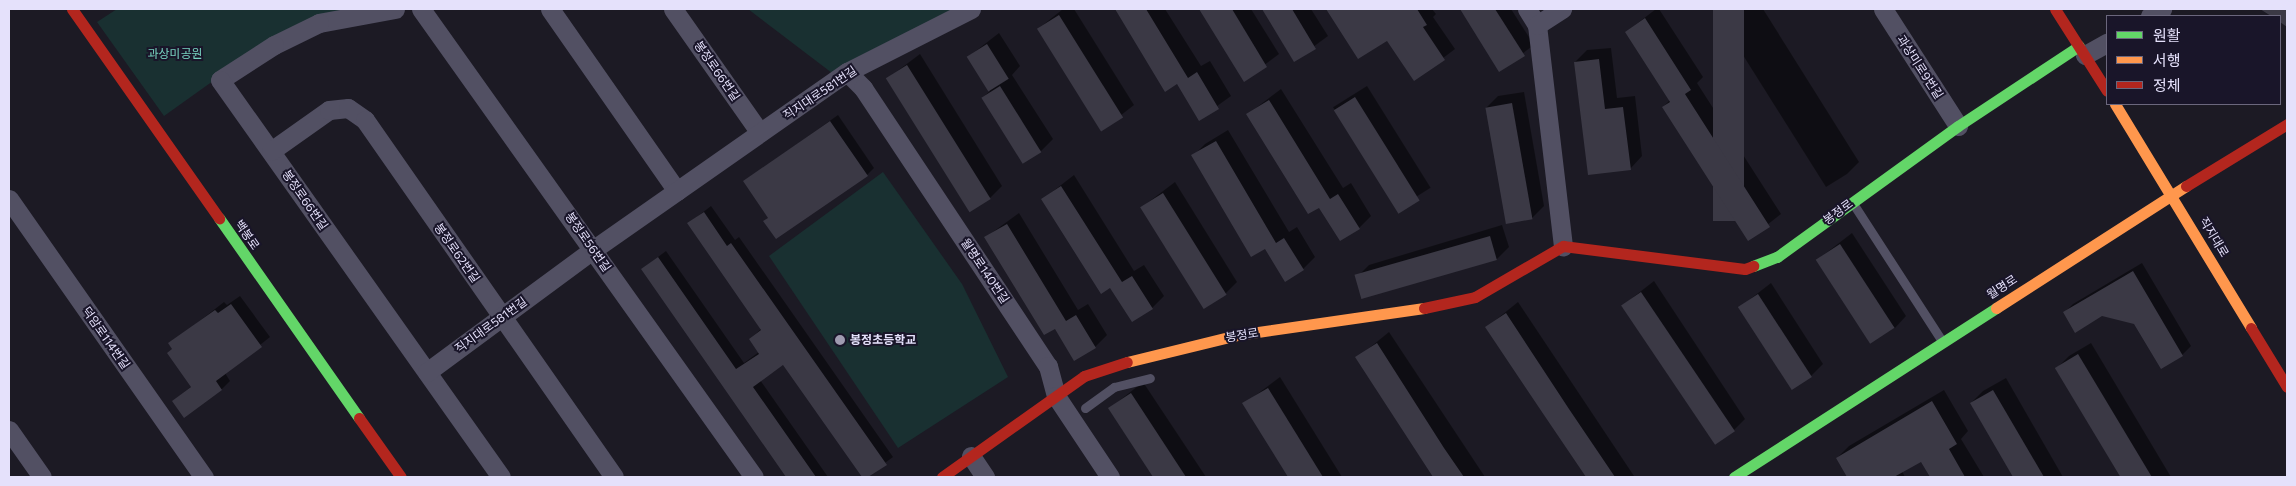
<!DOCTYPE html>
<meta charset="utf-8">
<style>
body{margin:0}
#map{position:relative;width:2296px;height:486px;overflow:hidden;background:#1c1a24;font-family:Commissioner,"Noto Sans KR",sans-serif}
div>[style]{position:absolute}
[style*='--x']{left:calc(var(--x)*1px);top:calc(var(--y)*1px);width:calc(var(--w)*1px);rotate:calc(var(--a)*1deg)}
.green>*{inset:0;background:#193031}
.shadow>*{inset:0;background:#0007;transform-origin:0 0}
.building>*{inset:0;background:#3b3945;transform-origin:0 0}
.lane>*{height:9px;margin:-4.5px;padding:0 4.5px;transform-origin:4.5px;border-radius:4.5px;background:#525063}
.street>*{height:19px;margin:-9.5px;padding:0 9.5px;transform-origin:9.5px;border-radius:9.5px;background:#525063}
.fast>*{height:11px;margin:-5.5px;padding:0 5.5px;transform-origin:5.5px;border-radius:5.5px;background:#63d668}
.slow>*{height:11px;margin:-5.5px;padding:0 5.5px;transform-origin:5.5px;border-radius:5.5px;background:#ff974d}
.jam>*{height:11px;margin:-5.5px;padding:0 5.5px;transform-origin:5.5px;border-radius:5.5px;background:#b3261e}
.dots>*{width:14px;height:14px;translate:-50% -50%;box-sizing:border-box;border:2px solid #191529;border-radius:50%}
span{translate:-50% -50%;white-space:nowrap;text-align:center;line-height:1.15;-webkit-text-stroke:4px #191529;paint-order:stroke}
.park-label{font-size:12px;color:#76d2bf}
.street-label{font-size:12px;color:#e5e1fb}
.poi-label{font-size:12px;color:#e5e1fb;font-weight:700}
.left{translate:0 -50%;text-align:left}
.frame{position:absolute;inset:0;border:10px solid #e5e1fb;pointer-events:none}
.legend{position:absolute;left:2106px;top:15px;width:175px;height:90px;box-sizing:border-box;background:#191529;border:1px solid #6b677d;margin:0;padding:6px 9px;list-style:none;font-size:15px;color:#e5e1fb}
.legend li{display:flex;align-items:center;gap:10px;height:25px}
.legend b{width:25px;border:1px solid #6b677d}
</style>
<div id="map">
<div class="green">
<i style="clip-path:polygon(117px 9px,368px 9px,220px 76px,164px 116px,97px 22px)"></i>
<i style="clip-path:polygon(748px 9px,955px 9px,832px 73px)"></i>
<i style="clip-path:polygon(883px 172px,962px 284px,1008px 377px,898px 448px,769px 256px)"></i>
</div>
<div class="shadow">
<i style="clip-path:polygon(1063px 9px,1074px 9px,1134px 105px,1102px 130px,1038px 29px)"></i>
<i style="clip-path:polygon(1116px 9px,1165px 9px,1201px 66px,1210px 61px,1231px 96px,1199px 119px,1177px 83px,1165px 90px)"></i>
<i style="clip-path:polygon(1201px 9px,1251px 9px,1279px 54px,1244px 80px)"></i>
<i style="clip-path:polygon(1263px 9px,1311px 9px,1328px 36px,1294px 61px)"></i>
<i style="clip-path:polygon(1328px 9px,1432px 9px,1436px 14px,1433px 17px,1455px 49px,1414px 80px,1388px 40px,1358px 58px)"></i>
<i style="clip-path:polygon(1461px 9px,1511px 9px,1534px 45px,1500px 70px)"></i>
<i style="clip-path:polygon(1656px 9px,1659px 9px,1703px 77px,1697px 83px,1781px 214px,1748px 240px,1663px 107px,1670px 100px,1626px 32px)"></i>
<i style="clip-path:polygon(1714px 9px,1763px 9px,1859px 162px,1847px 174px,1826px 187px)"></i>
<i style="clip-path:polygon(999px 33px,1020px 66px,1012px 75px,1053px 139px,1041px 151px,982px 98px,990px 91px,968px 57px)"></i>
<i style="clip-path:polygon(1611px 48px,1617px 98px,1635px 96px,1642px 156px,1630px 169px,1575px 62px,1587px 50px)"></i>
<i style="clip-path:polygon(920px 54px,1002px 186px,990px 198px,888px 78px)"></i>
<i style="left:1367px;top:86px;width:120px;height:40px;rotate:58deg"></i>
<i style="clip-path:polygon(1281px 89px,1343px 188px,1351px 183px,1371px 216px,1359px 228px,1319px 206px,1248px 114px)"></i>
<i style="clip-path:polygon(1524px 92px,1544px 206px,1532px 218px,1486px 108px,1498px 96px)"></i>
<i style="clip-path:polygon(838px 115px,874px 168px,867px 175px,744px 182px)"></i>
<i style="clip-path:polygon(1228px 130px,1289px 232px,1297px 227px,1315px 257px,1303px 269px,1266px 247px,1193px 156px,1205px 144px)"></i>
<i style="clip-path:polygon(1074px 175px,1134px 271px,1144px 265px,1164px 296px,1152px 308px,1111px 286px,1043px 199px)"></i>
<i style="clip-path:polygon(1175px 182px,1237px 282px,1225px 294px,1142px 207px)"></i>
<i style="clip-path:polygon(711px 206px,735px 240px,739px 237px,893px 457px,866px 477px,784px 364px,760px 380px,828px 477px,787px 477px,642px 269px,666px 251px,744px 363px,759px 352px,750px 339px,761px 329px,689px 223px)"></i>
<i style="clip-path:polygon(1019px 213px,1078px 310px,1088px 304px,1107px 335px,1095px 347px,1055px 327px,986px 237px)"></i>
<i style="clip-path:polygon(1502px 225px,1509px 247px,1497px 259px,1357px 277px,1369px 265px)"></i>
<i style="clip-path:polygon(1852px 233px,1906px 316px,1895px 328px,1817px 260px)"></i>
<i style="clip-path:polygon(2142px 263px,2191px 346px,2182px 355px,2134px 323px,2102px 315px,2064px 313px,2073px 304px)"></i>
<i style="clip-path:polygon(1654px 281px,1745px 419px,1733px 431px,1622px 306px)"></i>
<i style="clip-path:polygon(1771px 283px,1823px 364px,1811px 376px,1740px 307px)"></i>
<i style="clip-path:polygon(240px 296px,270px 337px,225px 373px,230px 381px,222px 389px,173px 401px,192px 386px,170px 344px,224px 302px,227px 305px)"></i>
<i style="clip-path:polygon(1518px 302px,1634px 476px,1633px 477px,1587px 477px,1487px 327px)"></i>
<i style="clip-path:polygon(1389px 332px,1485px 477px,1435px 477px,1357px 358px)"></i>
<i style="clip-path:polygon(2091px 343px,2171px 477px,2122px 477px,2057px 368px,2069px 356px)"></i>
<i style="clip-path:polygon(1280px 377px,1342px 477px,1290px 477px,1244px 404px)"></i>
<i style="clip-path:polygon(2006px 378px,2063px 477px,2014px 477px,1971px 403px,1983px 391px)"></i>
<i style="clip-path:polygon(1143px 382px,1206px 477px,1155px 477px,1110px 408px)"></i>
<i style="clip-path:polygon(1944px 390px,1968px 431px,1961px 439px,1984px 477px,1931px 477px,1921px 460px,1902px 471px,1905px 477px,1849px 477px,1837px 458px,1849px 446px)"></i>
</div>
<div class="building">
<i style="clip-path:polygon(1115px 9px,1146px 9px,1188px 78px,1197px 72px,1219px 109px,1199px 121px,1177px 84px,1165px 92px)"></i>
<i style="clip-path:polygon(1199px 9px,1232px 9px,1267px 67px,1244px 82px)"></i>
<i style="clip-path:polygon(1262px 9px,1292px 9px,1316px 49px,1294px 62px)"></i>
<i style="clip-path:polygon(1326px 9px,1417px 9px,1427px 25px,1423px 27px,1445px 60px,1414px 81px,1387px 41px,1358px 59px)"></i>
<i style="clip-path:polygon(1460px 9px,1495px 9px,1525px 56px,1499px 72px)"></i>
<i style="left:1713px;top:9px;width:31px;height:212px"></i>
<i style="clip-path:polygon(2260px 9px,2287px 9px,2287px 27px,2280px 22px,2280px 16px,2271px 16px)"></i>
<i style="left:1059px;top:15px;width:121px;height:26px;rotate:58deg"></i>
<i style="clip-path:polygon(1645px 18px,1691px 90px,1685px 94px,1770px 227px,1748px 241px,1662px 107px,1670px 102px,1625px 32px)"></i>
<i style="left:987px;top:44px;width:41px;height:24px;rotate:58deg"></i>
<i style="clip-path:polygon(1599px 59px,1605px 109px,1623px 107px,1631px 170px,1588px 175px,1574px 62px)"></i>
<i style="left:907px;top:65px;width:158px;height:25px;rotate:58deg"></i>
<i style="left:1000px;top:86px;width:78px;height:22px;rotate:58deg"></i>
<i style="left:1355px;top:97px;width:122px;height:25px;rotate:58deg"></i>
<i style="clip-path:polygon(1269px 100px,1330px 199px,1338px 194px,1360px 229px,1340px 241px,1319px 208px,1308px 214px,1246px 114px)"></i>
<i style="left:1512px;top:103px;width:118px;height:27px;rotate:80deg"></i>
<i style="clip-path:polygon(830px 121px,868px 176px,776px 239px,763px 221px,768px 218px,743px 181px)"></i>
<i style="clip-path:polygon(1216px 141px,1276px 243px,1284px 238px,1304px 270px,1285px 282px,1265px 249px,1251px 257px,1191px 155px)"></i>
<i style="clip-path:polygon(1061px 186px,1122px 282px,1132px 276px,1153px 309px,1132px 322px,1110px 288px,1101px 294px,1041px 199px)"></i>
<i style="left:1163px;top:193px;width:120px;height:27px;rotate:58deg"></i>
<i style="clip-path:polygon(704px 212px,727px 246px,731px 243px,887px 465px,868px 477px,862px 477px,783px 365px,753px 387px,816px 477px,786px 477px,641px 269px,658px 257px,736px 369px,759px 354px,749px 339px,761px 330px,687px 223px)"></i>
<i style="clip-path:polygon(1007px 224px,1066px 321px,1076px 315px,1096px 348px,1074px 361px,1055px 329px,1044px 335px,984px 237px)"></i>
<i style="left:1490px;top:236px;width:25px;height:141px;rotate:74deg"></i>
<i style="left:1840px;top:244px;width:100px;height:29px;rotate:57deg"></i>
<i style="clip-path:polygon(2133px 271px,2183px 356px,2161px 369px,2134px 324px,2102px 316px,2075px 333px,2063px 312px)"></i>
<i style="left:1641px;top:292px;width:168px;height:24px;rotate:56deg"></i>
<i style="left:1758px;top:294px;width:99px;height:24px;rotate:57deg"></i>
<i style="clip-path:polygon(231px 304px,262px 347px,216px 381px,222px 390px,184px 418px,172px 401px,191px 387px,167px 353px,172px 349px,168px 343px,215px 310px,218px 313px)"></i>
<i style="clip-path:polygon(1506px 313px,1569px 409px,1615px 477px,1586px 477px,1544px 415px,1485px 327px)"></i>
<i style="clip-path:polygon(1377px 343px,1444px 448px,1464px 477px,1433px 477px,1355px 357px)"></i>
<i style="left:2078px;top:354px;width:144px;height:27px;rotate:59deg"></i>
<i style="clip-path:polygon(1268px 388px,1323px 477px,1288px 477px,1242px 403px)"></i>
<i style="clip-path:polygon(1993px 390px,2044px 477px,2013px 477px,1970px 403px)"></i>
<i style="clip-path:polygon(1131px 393px,1186px 477px,1153px 477px,1108px 408px)"></i>
<i style="clip-path:polygon(1932px 401px,1957px 444px,1949px 449px,1965px 477px,1930px 477px,1921px 462px,1894px 477px,1847px 477px,1836px 458px)"></i>
</div>
<div class="lane">
<i style="--x:1854;--y:205;--w:162;--a:57.1"></i>
<i style="--x:1085;--y:408;--w:36;--a:-36"></i>
<i style="--x:1114;--y:387;--w:37;--a:-14"></i>
</div>
<div class="street">
<i style="--x:395;--y:9;--w:77;--a:169.6"></i>
<i style="--x:319;--y:23;--w:50;--a:153.9"></i>
<i style="--x:274;--y:45;--w:64;--a:147.1"></i>
<i style="--x:220;--y:80;--w:486;--a:54.7"></i>
<i style="--x:421;--y:9;--w:574;--a:54.57"></i>
<i style="--x:550;--y:9;--w:222;--a:55.1"></i>
<i style="--x:673;--y:9;--w:151;--a:54.9"></i>
<i style="--x:1527;--y:9;--w:19;--a:58"></i>
<i style="--x:1537;--y:25;--w:223;--a:83.3"></i>
<i style="--x:1883;--y:9;--w:139;--a:57.3"></i>
<i style="--x:2150;--y:16;--w:14;--a:-30"></i>
<i style="--x:1537;--y:25;--w:30;--a:-33"></i>
<i style="--x:2085;--y:55;--w:25;--a:-29"></i>
<i style="--x:847;--y:72;--w:23;--a:45"></i>
<i style="--x:863;--y:88;--w:334;--a:56.4"></i>
<i style="--x:1048;--y:366;--w:31;--a:75"></i>
<i style="--x:1056;--y:396;--w:97;--a:56.3"></i>
<i style="--x:271;--y:151;--w:71;--a:-35.3"></i>
<i style="--x:329;--y:110;--w:19;--a:-6"></i>
<i style="--x:348;--y:108;--w:21;--a:35"></i>
<i style="--x:365;--y:120;--w:435;--a:55.1"></i>
<i style="--x:9;--y:199;--w:340;--a:55"></i>
<i style="--x:427;--y:372;--w:207;--a:-36.4"></i>
<i style="--x:594;--y:249;--w:309;--a:-35"></i>
<i style="--x:847;--y:72;--w:139;--a:-26.9"></i>
<i style="--x:9;--y:430;--w:57;--a:54.9"></i>
<i style="--x:971;--y:456;--w:25;--a:56"></i>
</div>
<div class="fast">
<i style="--x:219;--y:218;--w:244;--a:55"></i>
<i style="--x:1753;--y:266;--w:26;--a:-21"></i>
<i style="--x:1777;--y:257;--w:223;--a:-35.9"></i>
<i style="--x:1958;--y:126;--w:145;--a:-33.5"></i>
<i style="--x:1734;--y:477;--w:312;--a:-32.8"></i>
</div>
<div class="slow">
<i style="--x:2115;--y:104;--w:262;--a:58.7"></i>
<i style="--x:1996;--y:308;--w:226;--a:-32.7"></i>
<i style="--x:1127;--y:362;--w:113;--a:-13.8"></i>
<i style="--x:1237;--y:335;--w:189;--a:-8.2"></i>
</div>
<div class="jam">
<i style="--x:72;--y:9;--w:256;--a:54.9"></i>
<i style="--x:2055;--y:9;--w:97;--a:57.6"></i>
<i style="--x:2186;--y:186;--w:119;--a:-31.5"></i>
<i style="--x:1424;--y:308;--w:52;--a:-12.2"></i>
<i style="--x:1475;--y:297;--w:102;--a:-30.1"></i>
<i style="--x:1563;--y:246;--w:183;--a:7.2"></i>
<i style="--x:1745;--y:269;--w:9;--a:-21"></i>
<i style="--x:2251;--y:328;--w:69;--a:58.6"></i>
<i style="--x:359;--y:418;--w:72;--a:54.6"></i>
<i style="--x:942;--y:477;--w:174;--a:-35.4"></i>
<i style="--x:1084;--y:376;--w:45;--a:-18"></i>
</div>
<div class="dots">
<i style="left:840px;top:340px;background:#9f9bb0"></i>
</div>
<div class="park-label">
<span style="left:175px;top:54px">과상미공원</span>
</div>
<div class="street-label">
<span style="left:1920px;top:67px;rotate:57deg">과상미로9번길</span>
<span style="left:717px;top:71px;rotate:55deg">봉정로66번길</span>
<span style="left:820px;top:93px;rotate:-34deg">직지대로581번길</span>
<span style="left:305px;top:200px;rotate:55deg">봉정로66번길</span>
<span style="left:1838px;top:212px;rotate:-36deg">봉정로</span>
<span style="left:247px;top:235px;rotate:55deg">백봉로</span>
<span style="left:2214px;top:237px;rotate:59deg">직지대로</span>
<span style="left:588px;top:242px;rotate:55deg">봉정로56번길</span>
<span style="left:457px;top:253px;rotate:55deg">봉정로62번길</span>
<span style="left:985px;top:271px;rotate:56deg">월명로140번길</span>
<span style="left:2002px;top:287px;rotate:-33deg">월명로</span>
<span style="left:491px;top:325px;rotate:-36deg">직지대로581번길</span>
<span style="left:1242px;top:335px;rotate:-9deg">봉정로</span>
<span style="left:106px;top:338px;rotate:55deg">덕암로114번길</span>
</div>
<div class="poi-label">
<span class="left" style="left:850px;top:340px">봉정초등학교</span>
</div>
<div class="frame"></div>
<ul class="legend">
<li><b style="height:6px;background:#63d668"></b>원활</li>
<li><b style="height:6px;background:#ff974d"></b>서행</li>
<li><b style="height:6px;background:#b3261e"></b>정체</li>
</ul>
</div>
